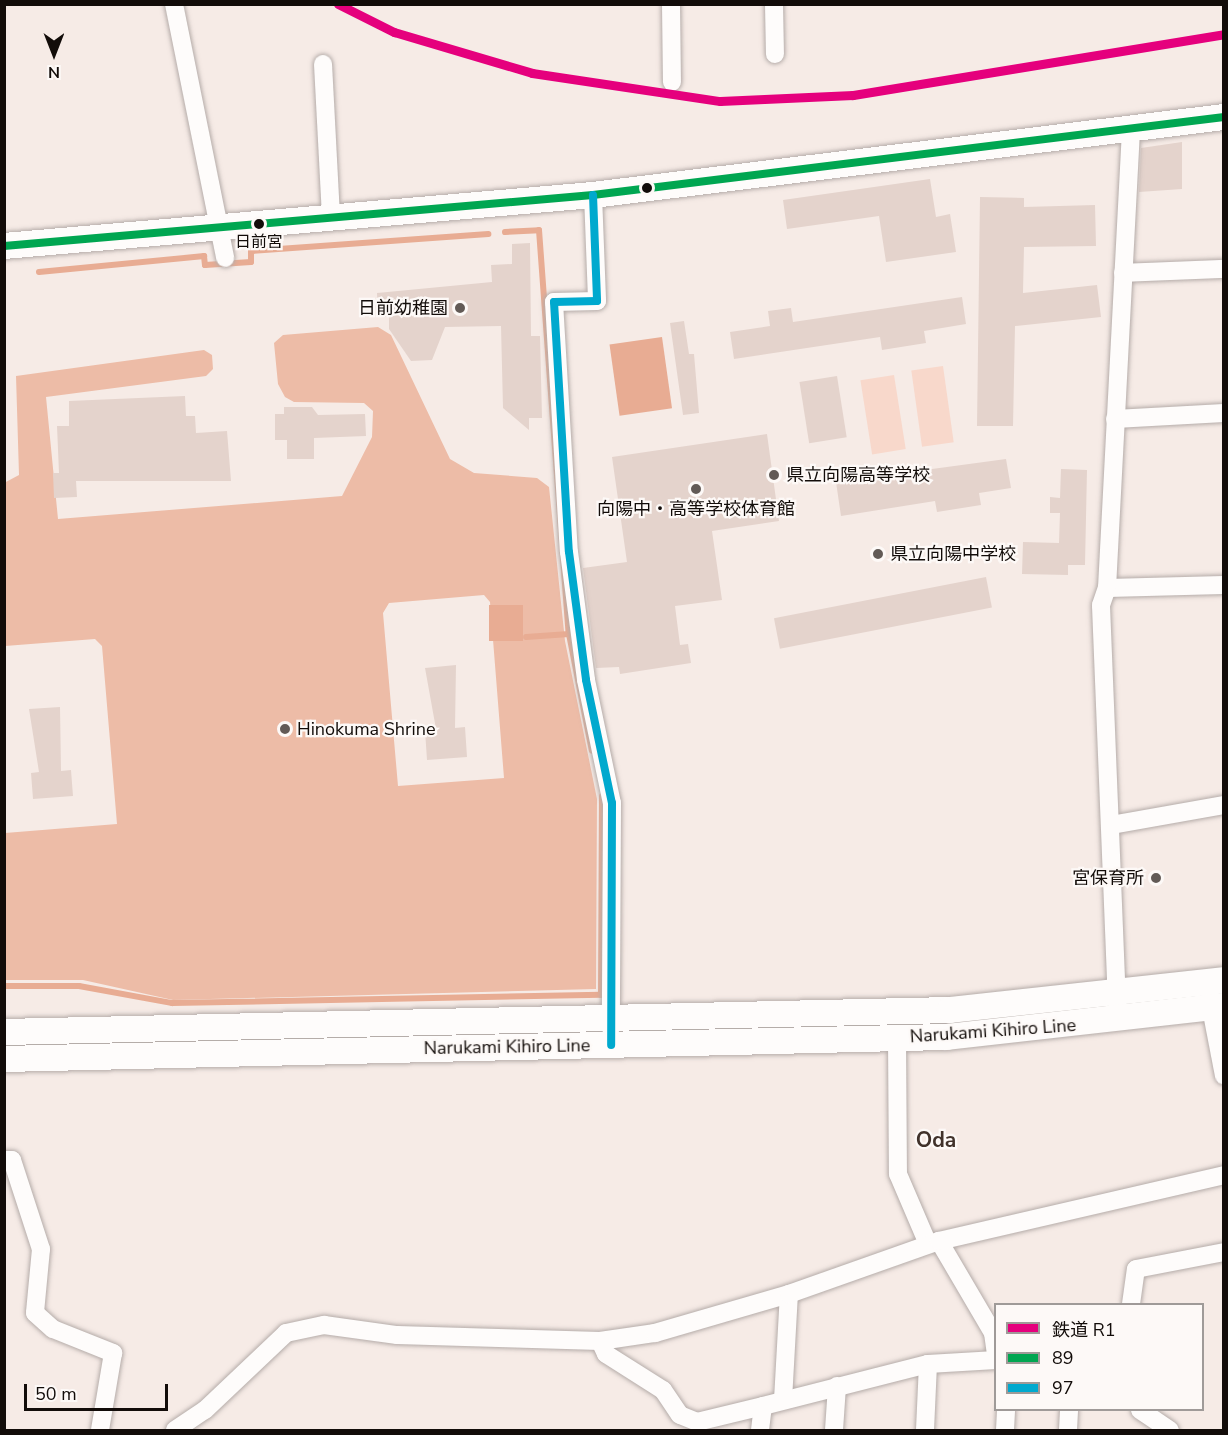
<!DOCTYPE html>
<meta charset="utf-8">
<style>
body{margin:0}
#map{position:relative;width:1228px;height:1435px;overflow:hidden;background:#f6ebe6;font-family:"Nunito Sans","Noto Sans JP",sans-serif}
div>[style]{position:absolute}
[style*='--x']{left:calc(var(--x)*1px);top:calc(var(--y)*1px);width:calc(var(--w)*1px);rotate:calc(var(--a)*1deg)}
.green>*{inset:0;background:#f8d8cb;transform-origin:0 0}
.forest>*{inset:0;background:#edbca7}
.water>*{inset:0;background:#e8ac93;transform-origin:0 0}
.stream>*{height:6px;margin:-3px;padding:0 3px;transform-origin:3px;border-radius:3px;background:#e8ac93}
.building>*{inset:0;background:#e4d3cc;transform-origin:0 0}
.roads{filter:drop-shadow(0 0 2px #b5aca9) drop-shadow(0 0 2px #b5aca9)}
.minor>*{height:18px;margin:-9px;padding:0 9px;transform-origin:9px;border-radius:9px;background:#fefcfb}
.secondary>*{height:26px;margin:-13px;padding:0 13px;transform-origin:13px;border-radius:13px;background:#fefcfb}
.bus-1>*{height:8px;margin:-4px;padding:0 4px;transform-origin:4px;border-radius:4px;background:#00a651}
.bus-2>*{height:8px;margin:-4px;padding:0 4px;transform-origin:4px;border-radius:4px;background:#00a9ce}
.rail-1>*{height:9px;margin:-4.5px;padding:0 4.5px;transform-origin:4.5px;border-radius:4.5px;background:#e5007d}
.dots>*{width:16px;height:16px;translate:-50% -50%;box-sizing:border-box;border:3px solid #fdf9f7;border-radius:50%}
span{translate:-50% -50%;white-space:nowrap;text-align:center;line-height:1.15;-webkit-text-stroke:4.5px #fdf9f7;paint-order:stroke}
.bus-label{font-size:16px;color:#120c09}
.poi-label{font-size:18px;color:#120c09}
.right{translate:-100% -50%;text-align:right}
.left{translate:0 -50%;text-align:left}
.street-label{font-size:18px;color:#120c09}
.quarter-label{font-size:21px;color:#41322b;font-weight:700}
.frame{position:absolute;inset:0;border:6px solid #120c09;pointer-events:none}
.legend{position:absolute;left:994px;top:1303px;width:210px;height:108px;box-sizing:border-box;background:#fdf9f7;border:2px solid #9f9a98;margin:0;padding:8px 10px;list-style:none;font-size:18px;color:#120c09}
.legend li{display:flex;align-items:center;gap:12px;height:30px}
.legend b{width:30px;border:2px solid #9f9a98}
.north{position:absolute;left:24px;top:24px;width:60px;height:60px;-webkit-text-stroke:4px #fdf9f7;paint-order:stroke;rotate:180deg;font-size:16px;font-weight:700;line-height:24px;text-align:center;color:#120c09}
.north::after{content:'';display:block;margin:auto;width:21px;height:27px;background:#120c09;clip-path:polygon(50% 0,100% 100%,50% 72%,0 100%)}
.scale{position:absolute;left:24px;top:1384px;width:144px;height:27px;box-sizing:border-box;border:3px solid #120c09;border-top:0;padding-left:8px;font-size:18px;line-height:21px;white-space:nowrap;color:#120c09;-webkit-text-stroke:4px #fdf9f7;paint-order:stroke}
</style>
<div id="map">
<div class="green">
<i style="left:943px;top:366px;width:77px;height:32px;rotate:82deg"></i>
<i style="left:894px;top:375px;width:75px;height:34px;rotate:81deg"></i>
</div>
<div class="forest">
<i style="clip-path:polygon(evenodd,378px 327px,391px 335px,450px 459px,474px 473px,537px 478px,549px 487px,565px 641px,597px 799px,596px 989px,173px 1000px,83px 980px,5px 980px,5px 833px,117px 824px,102px 646px,95px 639px,5px 646px,4px 483px,19px 475px,16px 376px,204px 350px,212px 355px,213px 369px,206px 376px,46px 397px,58px 519px,342px 496px,372px 437px,373px 411px,364px 403px,294px 402px,285px 397px,278px 384px,274px 343px,283px 335px,378px 327px,484px 595px,490px 602px,504px 778px,398px 786px,383px 613px,389px 603px,484px 595px)"></i>
</div>
<div class="water">
<i style="left:662px;top:337px;width:72px;height:53px;rotate:82deg"></i>
<i style="left:489px;top:605px;width:34px;height:36px"></i>
</div>
<div class="stream">
<i style="--x:505;--y:232;--w:34;--a:-3"></i>
<i style="--x:539;--y:230;--w:405;--a:85.8"></i>
<i style="--x:569;--y:634;--w:43;--a:176"></i>
<i style="--x:39;--y:272;--w:166;--a:-5.5"></i>
<i style="--x:204;--y:256;--w:9;--a:84"></i>
<i style="--x:205;--y:265;--w:46;--a:-3.7"></i>
<i style="--x:251;--y:262;--w:11;--a:-90"></i>
<i style="--x:251;--y:251;--w:238;--a:-4.1"></i>
<i style="--x:569;--y:634;--w:119;--a:78.9"></i>
<i style="--x:4;--y:986;--w:75;--a:0"></i>
<i style="--x:79;--y:986;--w:95;--a:10.4"></i>
<i style="--x:172;--y:1003;--w:429;--a:-1.1"></i>
<i style="--x:601;--y:995;--w:199;--a:-89.7"></i>
</div>
<div class="building">
<i style="clip-path:polygon(1182px 142px,1182px 189px,1139px 192px,1141px 148px)"></i>
<i style="clip-path:polygon(930px 179px,936px 217px,950px 214px,956px 252px,886px 262px,879px 216px,787px 229px,783px 200px)"></i>
<i style="clip-path:polygon(980px 197px,1024px 198px,1024px 207px,1095px 205px,1096px 246px,1024px 247px,1023px 293px,1097px 285px,1101px 317px,1015px 326px,1013px 426px,977px 426px)"></i>
<i style="clip-path:polygon(530px 243px,531px 336px,540px 336px,542px 418px,529px 418px,529px 430px,503px 408px,501px 326px,445px 327px,432px 360px,411px 361px,389px 329px,389px 317px,378px 317px,377px 293px,492px 282px,491px 265px,512px 264px,512px 244px)"></i>
<i style="clip-path:polygon(962px 297px,966px 324px,924px 331px,926px 343px,882px 350px,880px 337px,734px 359px,730px 332px,770px 326px,768px 311px,791px 308px,793px 322px)"></i>
<i style="clip-path:polygon(684px 321px,689px 354px,694px 354px,699px 413px,683px 415px,670px 323px)"></i>
<i style="left:837px;top:376px;width:62px;height:38px;rotate:81deg"></i>
<i style="clip-path:polygon(185px 396px,186px 416px,195px 416px,196px 433px,227px 431px,231px 481px,76px 481px,77px 497px,54px 498px,53px 473px,59px 473px,57px 426px,69px 426px,69px 401px)"></i>
<i style="clip-path:polygon(284px 407px,312px 407px,318px 415px,365px 414px,366px 436px,314px 438px,314px 459px,287px 459px,287px 440px,275px 440px,275px 414px,284px 414px)"></i>
<i style="clip-path:polygon(767px 434px,779px 521px,712px 531px,722px 600px,675px 606px,680px 645px,688px 644px,691px 663px,620px 674px,619px 667px,596px 668px,583px 568px,627px 562px,612px 457px)"></i>
<i style="clip-path:polygon(1006px 459px,1011px 488px,979px 493px,981px 505px,937px 512px,935px 501px,841px 516px,836px 482px)"></i>
<i style="clip-path:polygon(1061px 469px,1087px 470px,1085px 565px,1068px 565px,1068px 575px,1022px 574px,1023px 542px,1059px 543px,1060px 513px,1050px 513px,1050px 497px,1060px 498px)"></i>
<i style="left:986px;top:577px;width:31px;height:216px;rotate:79deg"></i>
<i style="clip-path:polygon(456px 665px,455px 728px,465px 727px,467px 757px,427px 760px,425px 730px,436px 729px,425px 668px)"></i>
<i style="clip-path:polygon(60px 707px,61px 771px,71px 770px,73px 796px,33px 799px,31px 773px,39px 772px,29px 709px)"></i>
</div>
<div class="roads">
<div class="minor">
<i style="--x:174;--y:4;--w:259;--a:78.6"></i>
<i style="--x:671;--y:4;--w:78;--a:89.3"></i>
<i style="--x:774;--y:4;--w:50;--a:88.9"></i>
<i style="--x:323;--y:64;--w:152;--a:87"></i>
<i style="--x:593;--y:195;--w:106;--a:87.8"></i>
<i style="--x:597;--y:301;--w:43;--a:178.7"></i>
<i style="--x:554;--y:302;--w:250;--a:86.6"></i>
<i style="--x:569;--y:552;--w:129;--a:82.4"></i>
<i style="--x:586;--y:680;--w:126;--a:78.1"></i>
<i style="--x:612;--y:803;--w:225;--a:90.3"></i>
<i style="--x:1123;--y:273;--w:101;--a:-2.3"></i>
<i style="--x:1115;--y:419;--w:109;--a:-3.2"></i>
<i style="--x:1107;--y:588;--w:117;--a:-1.5"></i>
<i style="--x:1111;--y:825;--w:115;--a:-10"></i>
<i style="--x:1209;--y:998;--w:79;--a:79.1"></i>
<i style="--x:1117;--y:1004;--w:399;--a:-92.3"></i>
<i style="--x:1101;--y:605;--w:18;--a:-71"></i>
<i style="--x:1107;--y:588;--w:457;--a:-87"></i>
<i style="--x:897;--y:1038;--w:136;--a:89.6"></i>
<i style="--x:898;--y:1174;--w:76;--a:66.8"></i>
<i style="--x:4;--y:1160;--w:8;--a:0"></i>
<i style="--x:12;--y:1160;--w:94;--a:72"></i>
<i style="--x:41;--y:1249;--w:64;--a:95.4"></i>
<i style="--x:35;--y:1313;--w:24;--a:42"></i>
<i style="--x:53;--y:1329;--w:65;--a:21.8"></i>
<i style="--x:113;--y:1353;--w:78;--a:99.6"></i>
<i style="--x:939;--y:1241;--w:107;--a:59.6"></i>
<i style="--x:993;--y:1333;--w:21;--a:82"></i>
<i style="--x:1131;--y:1304;--w:35;--a:-82"></i>
<i style="--x:1136;--y:1269;--w:90;--a:-10.9"></i>
<i style="--x:600;--y:1341;--w:14;--a:65"></i>
<i style="--x:606;--y:1354;--w:67;--a:32.3"></i>
<i style="--x:663;--y:1390;--w:30;--a:56"></i>
<i style="--x:680;--y:1415;--w:18;--a:22"></i>
<i style="--x:697;--y:1422;--w:68;--a:-13.6"></i>
<i style="--x:783;--y:1400;--w:106;--a:-86.8"></i>
<i style="--x:1140;--y:1410;--w:36;--a:34"></i>
<i style="--x:175;--y:1430;--w:36;--a:-34"></i>
<i style="--x:205;--y:1410;--w:112;--a:-43.5"></i>
<i style="--x:286;--y:1333;--w:39;--a:-12"></i>
<i style="--x:324;--y:1325;--w:74;--a:7.8"></i>
<i style="--x:397;--y:1335;--w:203;--a:1.7"></i>
<i style="--x:600;--y:1341;--w:56;--a:-8.3"></i>
<i style="--x:655;--y:1333;--w:140;--a:-16.2"></i>
<i style="--x:789;--y:1294;--w:159;--a:-19.5"></i>
<i style="--x:939;--y:1241;--w:293;--a:-13"></i>
<i style="--x:760;--y:1430;--w:24;--a:-83"></i>
<i style="--x:763;--y:1406;--w:170;--a:-14.3"></i>
<i style="--x:928;--y:1364;--w:68;--a:-3.4"></i>
<i style="--x:834;--y:1430;--w:44;--a:-86.1"></i>
<i style="--x:925;--y:1430;--w:66;--a:-87.4"></i>
<i style="--x:1005;--y:1430;--w:20;--a:-87"></i>
<i style="--x:1068;--y:1430;--w:20;--a:-87"></i>
</div>
<div class="secondary">
<i style="--x:4;--y:246;--w:591;--a:-4.95"></i>
<i style="--x:593;--y:195;--w:636;--a:-7.05"></i>
<i style="--x:4;--y:1032;--w:946;--a:-1.33"></i>
<i style="--x:950;--y:1010;--w:276;--a:-6.2"></i>
<i style="--x:4;--y:1059;--w:943;--a:-1.34"></i>
<i style="--x:947;--y:1037;--w:279;--a:-6.4"></i>
</div>
</div>
<div class="bus-1">
<i style="--x:4;--y:246;--w:591;--a:-4.95"></i>
<i style="--x:593;--y:195;--w:636;--a:-7.05"></i>
</div>
<div class="bus-2">
<i style="--x:593;--y:195;--w:106;--a:87.8"></i>
<i style="--x:597;--y:301;--w:43;--a:178.7"></i>
<i style="--x:554;--y:302;--w:250;--a:86.6"></i>
<i style="--x:569;--y:552;--w:129;--a:82.4"></i>
<i style="--x:586;--y:680;--w:126;--a:78.1"></i>
<i style="--x:612;--y:803;--w:242;--a:90.2"></i>
</div>
<div class="rail-1">
<i style="--x:338;--y:4;--w:63;--a:26.6"></i>
<i style="--x:394;--y:32;--w:144;--a:16.5"></i>
<i style="--x:532;--y:73;--w:190;--a:8.5"></i>
<i style="--x:720;--y:101;--w:133;--a:-2.6"></i>
<i style="--x:853;--y:95;--w:376;--a:-9.3"></i>
</div>
<div class="dots">
<i style="left:647px;top:188px;background:#120c09"></i>
<i style="left:259px;top:224px;background:#120c09"></i>
<i style="left:460px;top:308px;background:#625a56"></i>
<i style="left:774px;top:475px;background:#625a56"></i>
<i style="left:696px;top:489px;background:#625a56"></i>
<i style="left:878px;top:554px;background:#625a56"></i>
<i style="left:285px;top:729px;background:#625a56"></i>
<i style="left:1156px;top:878px;background:#625a56"></i>
</div>
<div class="bus-label">
<span style="left:259px;top:242px">日前宮</span>
</div>
<div class="poi-label">
<span class="right" style="left:448px;top:308px">日前幼稚園</span>
<span class="left" style="left:786px;top:475px">県立向陽高等学校</span>
<span style="left:696px;top:509px">向陽中・高等学校体育館</span>
<span class="left" style="left:890px;top:554px">県立向陽中学校</span>
<span class="left" style="left:297px;top:729px">Hinokuma Shrine</span>
<span class="right" style="left:1144px;top:878px">宮保育所</span>
</div>
<div class="street-label">
<span style="left:993px;top:1031px;rotate:-4deg">Narukami Kihiro Line</span>
<span style="left:507px;top:1047px;rotate:-1deg">Narukami Kihiro Line</span>
</div>
<div class="quarter-label">
<span style="left:936px;top:1140px">Oda</span>
</div>
<div class="frame"></div>
<ul class="legend">
<li><b style="height:8px;background:#e5007d"></b>鉄道 R1</li>
<li><b style="height:8px;background:#00a651"></b>89</li>
<li><b style="height:8px;background:#00a9ce"></b>97</li>
</ul>
<div class="north">N</div>
<div class="scale">50 m</div>
</div>
